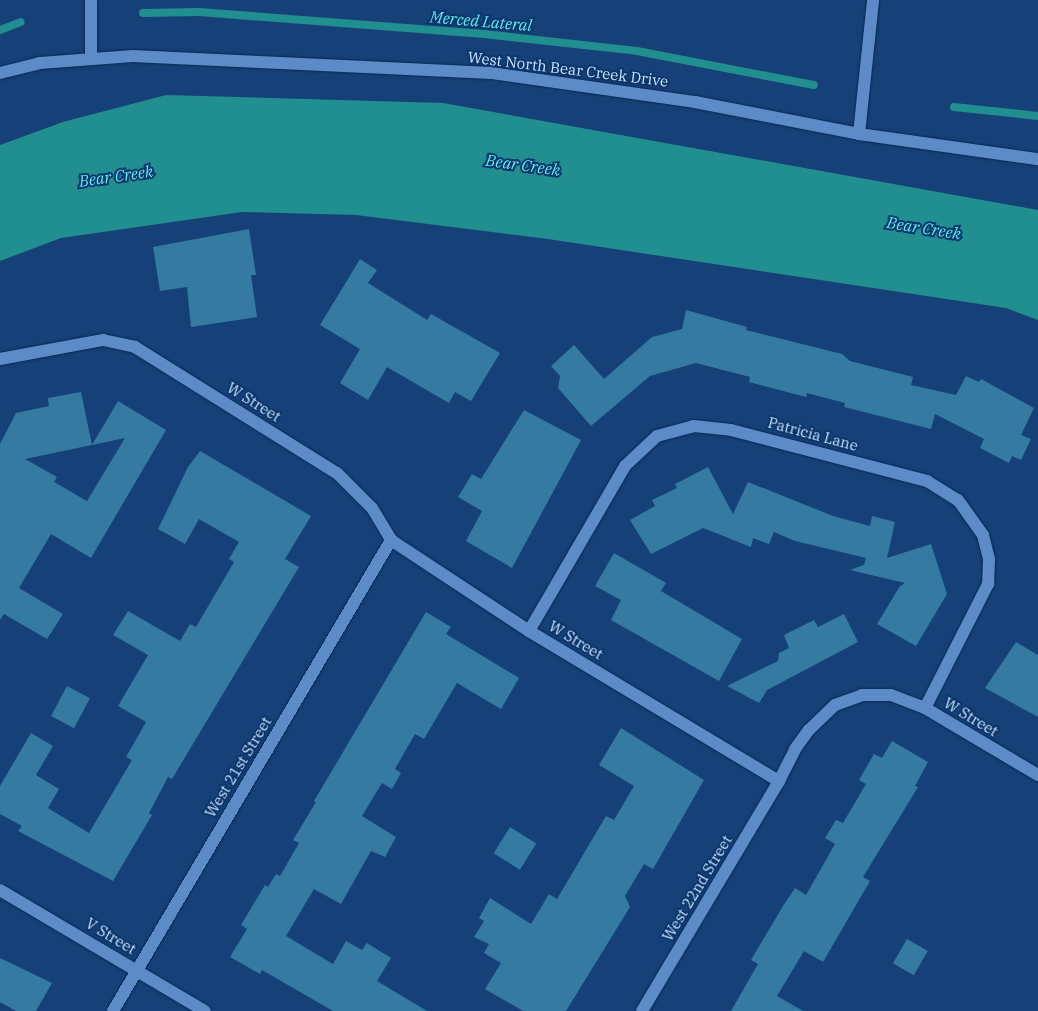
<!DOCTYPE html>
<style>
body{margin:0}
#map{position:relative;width:1038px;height:1011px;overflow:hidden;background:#164178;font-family:"IBM Plex Serif",serif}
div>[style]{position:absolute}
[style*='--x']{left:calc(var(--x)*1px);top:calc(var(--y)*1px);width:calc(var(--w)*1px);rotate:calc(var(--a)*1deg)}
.water>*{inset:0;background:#218e8f}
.stream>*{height:8px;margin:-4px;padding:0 4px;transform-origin:4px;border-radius:4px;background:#218e8f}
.building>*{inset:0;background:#347aa1;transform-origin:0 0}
.roads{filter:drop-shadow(0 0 1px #062851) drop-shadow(0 0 1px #062851)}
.minor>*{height:12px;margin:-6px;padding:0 6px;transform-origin:6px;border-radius:6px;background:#5d8bc8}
span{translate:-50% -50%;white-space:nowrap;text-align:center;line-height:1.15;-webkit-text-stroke:4px #09366c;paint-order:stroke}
.street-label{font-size:15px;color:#cfe3fd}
.water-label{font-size:16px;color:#5deeef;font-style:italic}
</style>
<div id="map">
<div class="water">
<i style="clip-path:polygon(166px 95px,443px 103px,1038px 210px,1038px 320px,1006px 308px,548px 239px,356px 215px,242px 212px,61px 238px,0 261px,0 145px,63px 122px)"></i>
</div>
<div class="stream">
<i style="--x:143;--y:13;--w:56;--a:-1"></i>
<i style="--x:199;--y:12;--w:286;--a:4.4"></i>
<i style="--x:484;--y:34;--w:154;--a:6.3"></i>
<i style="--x:637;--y:51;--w:180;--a:10.9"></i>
<i style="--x:0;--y:30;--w:22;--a:-21"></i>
<i style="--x:954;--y:107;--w:84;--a:6.1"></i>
</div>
<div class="building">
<i style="clip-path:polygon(249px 229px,256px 275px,251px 275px,257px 317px,191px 327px,187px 287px,160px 291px,153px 247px)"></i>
<i style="clip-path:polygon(360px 259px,377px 270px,368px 283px,427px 320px,431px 314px,500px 353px,471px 401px,455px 392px,449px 403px,387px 367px,368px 400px,340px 383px,360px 349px,320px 325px)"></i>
<i style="clip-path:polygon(686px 310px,747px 327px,746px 330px,842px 354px,850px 361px,913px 377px,911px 385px,956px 395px,966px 376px,979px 382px,981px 379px,1034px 408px,1021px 435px,1031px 439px,1021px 460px,1012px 456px,1009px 463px,980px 448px,984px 439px,935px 414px,931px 429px,844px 407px,845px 403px,807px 393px,806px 397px,749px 382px,750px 377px,696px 363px,650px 376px,591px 426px,558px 388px,560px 376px,551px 366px,574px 345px,604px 379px,652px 337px,682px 329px)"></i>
<i style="clip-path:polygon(81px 392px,92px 445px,25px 459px,57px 477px,54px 482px,87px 501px,125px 438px,92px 445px,118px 401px,166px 430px,91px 558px,51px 534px,19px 588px,63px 614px,47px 639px,4px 614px,0 620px,0 444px,16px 413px,49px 406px,48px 398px)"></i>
<i style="clip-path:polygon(524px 410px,581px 440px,512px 568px,466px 541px,482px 511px,458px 497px,472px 474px,481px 479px)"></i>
<i style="clip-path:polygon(200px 451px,311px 516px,285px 559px,299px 567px,172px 779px,168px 777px,149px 813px,152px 815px,113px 881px,18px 831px,22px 826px,0 814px,0 786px,31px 733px,53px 746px,36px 775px,59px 789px,48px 808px,89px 833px,132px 760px,126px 757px,146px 722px,118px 706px,148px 655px,113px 635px,128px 611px,180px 641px,190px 624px,196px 627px,234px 562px,229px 559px,239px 542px,199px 519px,185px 544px,158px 529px,188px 467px)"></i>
<i style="clip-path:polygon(708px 467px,733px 514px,748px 482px,833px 516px,870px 526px,872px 516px,895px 522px,887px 558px,931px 544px,947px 594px,916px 646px,877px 624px,900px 586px,905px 583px,850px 570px,864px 565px,866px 558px,795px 541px,774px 532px,769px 544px,753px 538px,751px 547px,703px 528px,651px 554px,630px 520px,655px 506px,652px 500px,677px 488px,675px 484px)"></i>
<i style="clip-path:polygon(614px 553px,666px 583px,661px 591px,742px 639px,719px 681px,611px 620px,621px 600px,595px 586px)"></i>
<i style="clip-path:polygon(426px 612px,451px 627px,446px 634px,519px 678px,501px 709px,457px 683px,424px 739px,415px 734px,395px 769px,401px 773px,392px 789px,382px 783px,362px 816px,396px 837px,385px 857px,371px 851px,341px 904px,314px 889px,286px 936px,333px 964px,346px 941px,362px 950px,367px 943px,391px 958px,377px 981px,427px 1011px,333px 1011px,262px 970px,260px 974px,230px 957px,247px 929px,241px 925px,265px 885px,268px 887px,276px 874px,280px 876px,299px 843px,293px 840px,316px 802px,314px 801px)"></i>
<i style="clip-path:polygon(844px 614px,858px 642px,767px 690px,759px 703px,727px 686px,778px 661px,779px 653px,789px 648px,784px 635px,814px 620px,818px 627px)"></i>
<i style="clip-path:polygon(1016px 642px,1038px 655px,1038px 717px,985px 688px)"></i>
<i style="left:67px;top:686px;width:26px;height:34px;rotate:28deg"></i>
<i style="clip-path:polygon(621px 728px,704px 780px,653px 869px,644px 864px,625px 896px,630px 907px,566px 1011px,523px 1011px,485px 989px,501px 963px,484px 953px,489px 944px,474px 937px,484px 921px,479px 918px,490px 898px,531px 924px,549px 894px,557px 899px,606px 816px,614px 820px,634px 786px,599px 765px)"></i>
<i style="clip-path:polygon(892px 741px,928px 762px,915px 786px,918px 787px,863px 877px,870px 881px,823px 962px,804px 951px,777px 996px,803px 1011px,731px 1011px,758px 964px,751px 960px,783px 906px,795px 888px,806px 895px,835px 844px,825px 838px,836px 820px,843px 823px,866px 784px,859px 780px,874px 754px,882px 758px)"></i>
<i style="left:510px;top:827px;width:31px;height:31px;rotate:32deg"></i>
<i style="left:907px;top:939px;width:24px;height:28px;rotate:30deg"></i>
<i style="clip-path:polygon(0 958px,52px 983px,36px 1011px,16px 1011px,0 1002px)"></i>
</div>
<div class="roads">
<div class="minor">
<i style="--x:91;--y:58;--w:58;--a:-90"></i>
<i style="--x:0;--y:73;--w:41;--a:-14"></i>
<i style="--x:40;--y:63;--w:93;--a:-4.3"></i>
<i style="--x:133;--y:56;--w:358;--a:2.7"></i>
<i style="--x:491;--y:73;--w:206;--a:8.1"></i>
<i style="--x:695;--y:102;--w:167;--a:11"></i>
<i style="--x:859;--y:134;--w:181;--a:8"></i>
<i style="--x:859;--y:134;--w:135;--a:-84"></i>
<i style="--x:0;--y:359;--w:105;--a:-10.5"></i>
<i style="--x:103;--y:340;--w:33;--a:12"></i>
<i style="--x:135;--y:347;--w:238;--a:32"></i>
<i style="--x:337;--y:473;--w:49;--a:45"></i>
<i style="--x:372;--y:508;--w:37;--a:59"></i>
<i style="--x:391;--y:540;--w:165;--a:33.4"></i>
<i style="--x:529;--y:631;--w:292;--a:31"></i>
<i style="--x:779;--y:781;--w:36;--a:-63"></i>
<i style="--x:795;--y:749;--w:24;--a:-54"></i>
<i style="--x:809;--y:730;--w:36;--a:-44"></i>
<i style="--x:835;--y:705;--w:29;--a:-20"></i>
<i style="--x:862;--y:695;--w:29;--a:0"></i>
<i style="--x:891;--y:695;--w:36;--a:21"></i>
<i style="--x:925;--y:708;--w:131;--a:30.7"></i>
<i style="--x:529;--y:631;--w:191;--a:-59.8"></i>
<i style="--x:625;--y:466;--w:44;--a:-43.2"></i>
<i style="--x:657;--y:436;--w:38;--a:-15"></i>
<i style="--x:694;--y:426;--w:37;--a:6"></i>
<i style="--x:731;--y:430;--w:203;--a:14.6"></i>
<i style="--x:927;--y:481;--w:36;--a:32"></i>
<i style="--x:958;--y:500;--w:43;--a:54.5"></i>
<i style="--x:983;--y:535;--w:25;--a:76"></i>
<i style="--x:989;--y:559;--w:25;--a:92"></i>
<i style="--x:988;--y:584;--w:139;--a:116.9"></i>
<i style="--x:0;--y:890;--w:238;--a:30.6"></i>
<i style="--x:113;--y:1011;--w:547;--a:-59.45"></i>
<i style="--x:642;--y:1011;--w:268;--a:-59.2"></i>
</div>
</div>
<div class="street-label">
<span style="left:568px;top:69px;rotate:7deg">West North Bear Creek Drive</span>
<span style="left:254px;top:402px;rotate:32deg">W Street</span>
<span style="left:813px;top:434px;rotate:15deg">Patricia Lane</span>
<span style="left:576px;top:640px;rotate:31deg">W Street</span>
<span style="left:971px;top:717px;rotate:31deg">W Street</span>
<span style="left:238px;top:767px;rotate:-59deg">West 21st Street</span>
<span style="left:697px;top:888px;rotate:-59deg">West 22nd Street</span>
<span style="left:111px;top:936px;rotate:31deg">V Street</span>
</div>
<div class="water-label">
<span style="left:481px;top:21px;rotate:5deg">Merced Lateral</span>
<span style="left:523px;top:165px;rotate:8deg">Bear Creek</span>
<span style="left:116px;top:176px;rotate:-8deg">Bear Creek</span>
<span style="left:924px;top:228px;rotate:9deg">Bear Creek</span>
</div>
</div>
